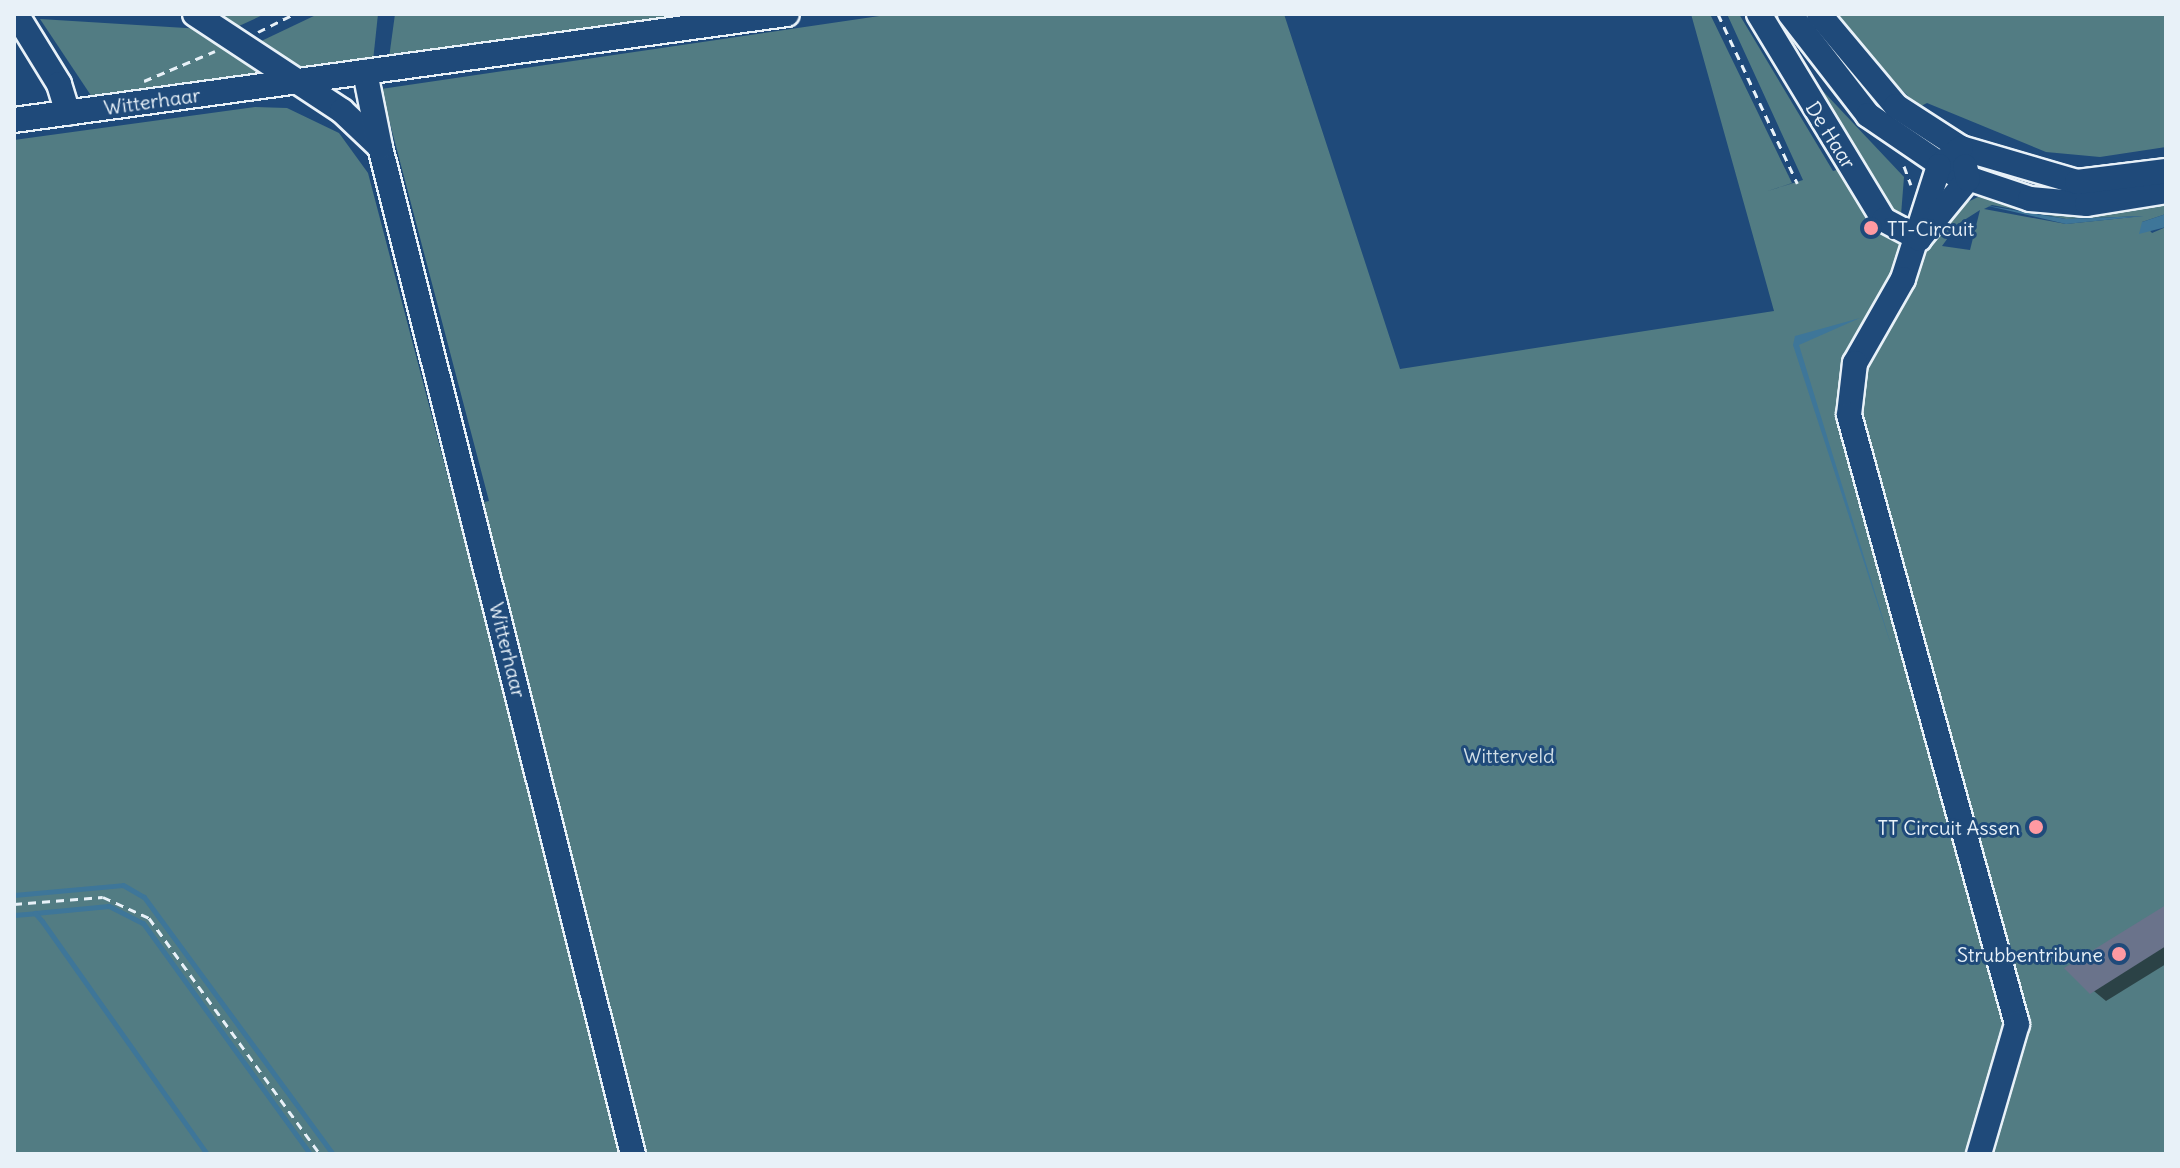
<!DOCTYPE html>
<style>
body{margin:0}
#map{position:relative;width:2180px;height:1168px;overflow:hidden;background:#1f4a7a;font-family:Delius,sans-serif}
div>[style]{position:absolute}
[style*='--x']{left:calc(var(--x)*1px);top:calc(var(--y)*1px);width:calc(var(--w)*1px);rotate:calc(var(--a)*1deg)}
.green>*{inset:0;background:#527c83}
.water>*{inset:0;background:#3e7699}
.shadow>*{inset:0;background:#0007}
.stream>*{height:5px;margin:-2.5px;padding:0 2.5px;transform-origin:2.5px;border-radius:2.5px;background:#3e7699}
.building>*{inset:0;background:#6a738b}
.path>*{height:3px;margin-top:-1.5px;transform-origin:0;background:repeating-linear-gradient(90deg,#e8f1f8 0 8px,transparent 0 14px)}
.roads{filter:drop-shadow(2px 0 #e8f1f8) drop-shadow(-2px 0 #e8f1f8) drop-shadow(0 2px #e8f1f8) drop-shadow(0 -2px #e8f1f8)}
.minor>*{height:24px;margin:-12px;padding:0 12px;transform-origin:12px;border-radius:12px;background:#1f4a7a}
.dots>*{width:22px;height:22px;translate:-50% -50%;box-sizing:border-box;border:4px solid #1f4a7a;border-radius:50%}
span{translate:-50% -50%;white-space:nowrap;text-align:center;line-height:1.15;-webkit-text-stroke:6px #1f4a7a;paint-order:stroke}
.street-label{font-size:20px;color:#e8f1f8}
.poi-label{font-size:20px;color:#e8f1f8}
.left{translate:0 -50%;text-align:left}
.right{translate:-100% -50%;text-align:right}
.park-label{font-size:20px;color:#d2dfe6}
.frame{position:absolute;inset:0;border:16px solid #e8f1f8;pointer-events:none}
</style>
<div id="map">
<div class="green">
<div style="clip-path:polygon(221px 14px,265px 14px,239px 26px)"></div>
<div style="clip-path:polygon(318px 14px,378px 14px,373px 61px,292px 70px,255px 44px)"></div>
<div style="clip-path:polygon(395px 14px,713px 14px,389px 58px)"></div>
<div style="clip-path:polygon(evenodd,893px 14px,1284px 14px,1400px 369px,1774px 311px,1691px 14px,1710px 14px,1792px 183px,1768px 191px,1803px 180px,1727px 14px,1739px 14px,1833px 171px,1844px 168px,1905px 242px,1931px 245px,1955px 208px,1978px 197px,2117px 210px,2166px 202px,2166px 214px,2142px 222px,2152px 233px,2166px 227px,2166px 1154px,14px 1154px,14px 140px,255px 107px,287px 108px,339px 133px,368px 173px,456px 508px,489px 501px,381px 89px,893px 14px,1992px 205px,2066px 219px,2143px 216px,2066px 224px,1984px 209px,1992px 205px,893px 14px,1980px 210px,1970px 250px,1942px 246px,1958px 224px,1980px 210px)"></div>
<div style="clip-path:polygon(1836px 14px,2166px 14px,2166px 147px,2100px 157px,2046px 152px,1927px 103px,1919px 107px,1861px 50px)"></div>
<div style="clip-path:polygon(40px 19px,202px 29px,273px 74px,92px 97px)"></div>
<div style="clip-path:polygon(1788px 54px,1904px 177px,1901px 215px,1887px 205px)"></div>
</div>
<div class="water">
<div style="clip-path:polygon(1984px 205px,2066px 219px,2144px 216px,2066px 224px)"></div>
<div style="clip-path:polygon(2166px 214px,2166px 227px,2139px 234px,2142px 222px)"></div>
<div style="clip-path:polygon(1860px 318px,1799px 345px,1892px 648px,1793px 345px,1795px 336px)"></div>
</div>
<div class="shadow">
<div style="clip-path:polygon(2166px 908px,2166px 964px,2106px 1001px,2067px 969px)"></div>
</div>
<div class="stream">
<div style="--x:14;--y:895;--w:109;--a:-5.2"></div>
<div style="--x:123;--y:885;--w:24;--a:30"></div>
<div style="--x:144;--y:897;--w:319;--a:53.7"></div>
<div style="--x:35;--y:913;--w:74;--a:-5.4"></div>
<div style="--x:109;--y:906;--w:38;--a:27"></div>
<div style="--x:143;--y:923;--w:285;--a:54.1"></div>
<div style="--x:14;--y:915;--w:21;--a:-5"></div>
<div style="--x:35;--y:913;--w:11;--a:49"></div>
<div style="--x:42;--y:921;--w:286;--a:54.7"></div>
</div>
<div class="building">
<div style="clip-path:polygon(2166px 905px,2166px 946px,2090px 994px,2064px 968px)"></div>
</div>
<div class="path">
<div style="--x:1718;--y:14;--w:187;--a:64.9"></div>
<div style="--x:258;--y:32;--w:40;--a:-26.6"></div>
<div style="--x:144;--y:81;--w:77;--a:-22.9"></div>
<div style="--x:1904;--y:166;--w:20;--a:70"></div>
<div style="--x:14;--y:904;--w:89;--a:-4.5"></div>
<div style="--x:103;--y:897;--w:51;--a:24.5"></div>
<div style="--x:149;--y:918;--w:291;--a:54.1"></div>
</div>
<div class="roads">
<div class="minor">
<div style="--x:16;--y:14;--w:82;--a:58.4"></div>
<div style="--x:59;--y:84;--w:30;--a:73"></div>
<div style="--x:195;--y:14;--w:176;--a:33.4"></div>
<div style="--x:342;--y:111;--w:52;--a:43.5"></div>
<div style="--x:380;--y:147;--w:1038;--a:75.9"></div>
<div style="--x:1759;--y:14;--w:241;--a:58.8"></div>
<div style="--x:1884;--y:220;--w:40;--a:28"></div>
<div style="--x:1790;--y:14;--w:128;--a:52.3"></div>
<div style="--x:1868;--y:115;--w:103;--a:34.3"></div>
<div style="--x:1953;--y:173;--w:81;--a:18.7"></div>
<div style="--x:2030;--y:199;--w:57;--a:5"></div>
<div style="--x:2087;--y:204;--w:80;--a:-9.3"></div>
<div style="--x:1819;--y:14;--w:120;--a:50.1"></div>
<div style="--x:1896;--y:106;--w:77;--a:32.9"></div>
<div style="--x:1961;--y:148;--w:121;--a:16.3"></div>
<div style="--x:2077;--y:182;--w:90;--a:-7"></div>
<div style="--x:365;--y:72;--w:76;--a:78.7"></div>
<div style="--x:14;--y:120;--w:780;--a:-7.81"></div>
<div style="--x:1961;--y:148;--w:28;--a:141"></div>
<div style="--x:1939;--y:166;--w:119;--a:107.7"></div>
<div style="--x:1903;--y:279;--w:97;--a:119.7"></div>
<div style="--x:1855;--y:363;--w:52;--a:96.6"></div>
<div style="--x:1849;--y:415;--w:632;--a:74.58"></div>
<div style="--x:2017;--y:1024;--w:135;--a:106.3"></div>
<div style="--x:1919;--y:239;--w:77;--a:-50.8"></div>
<div style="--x:1968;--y:179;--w:13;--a:-103"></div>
</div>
</div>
<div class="dots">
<div style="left:1871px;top:228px;background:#ff9aa2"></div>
<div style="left:2036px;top:827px;background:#ff9aa2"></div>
<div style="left:2119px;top:954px;background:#ff9aa2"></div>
</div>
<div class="street-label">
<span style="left:152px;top:101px;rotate:-8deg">Witterhaar</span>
<span style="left:1831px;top:135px;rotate:58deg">De Haar</span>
<span style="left:508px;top:650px;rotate:76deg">Witterhaar</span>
</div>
<div class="poi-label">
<span class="left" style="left:1887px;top:228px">TT-Circuit</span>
<span class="right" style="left:2020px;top:827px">TT Circuit Assen</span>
<span class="right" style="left:2103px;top:954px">Strubbentribune</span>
</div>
<div class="park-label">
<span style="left:1509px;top:755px">Witterveld</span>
</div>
<div class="frame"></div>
</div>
